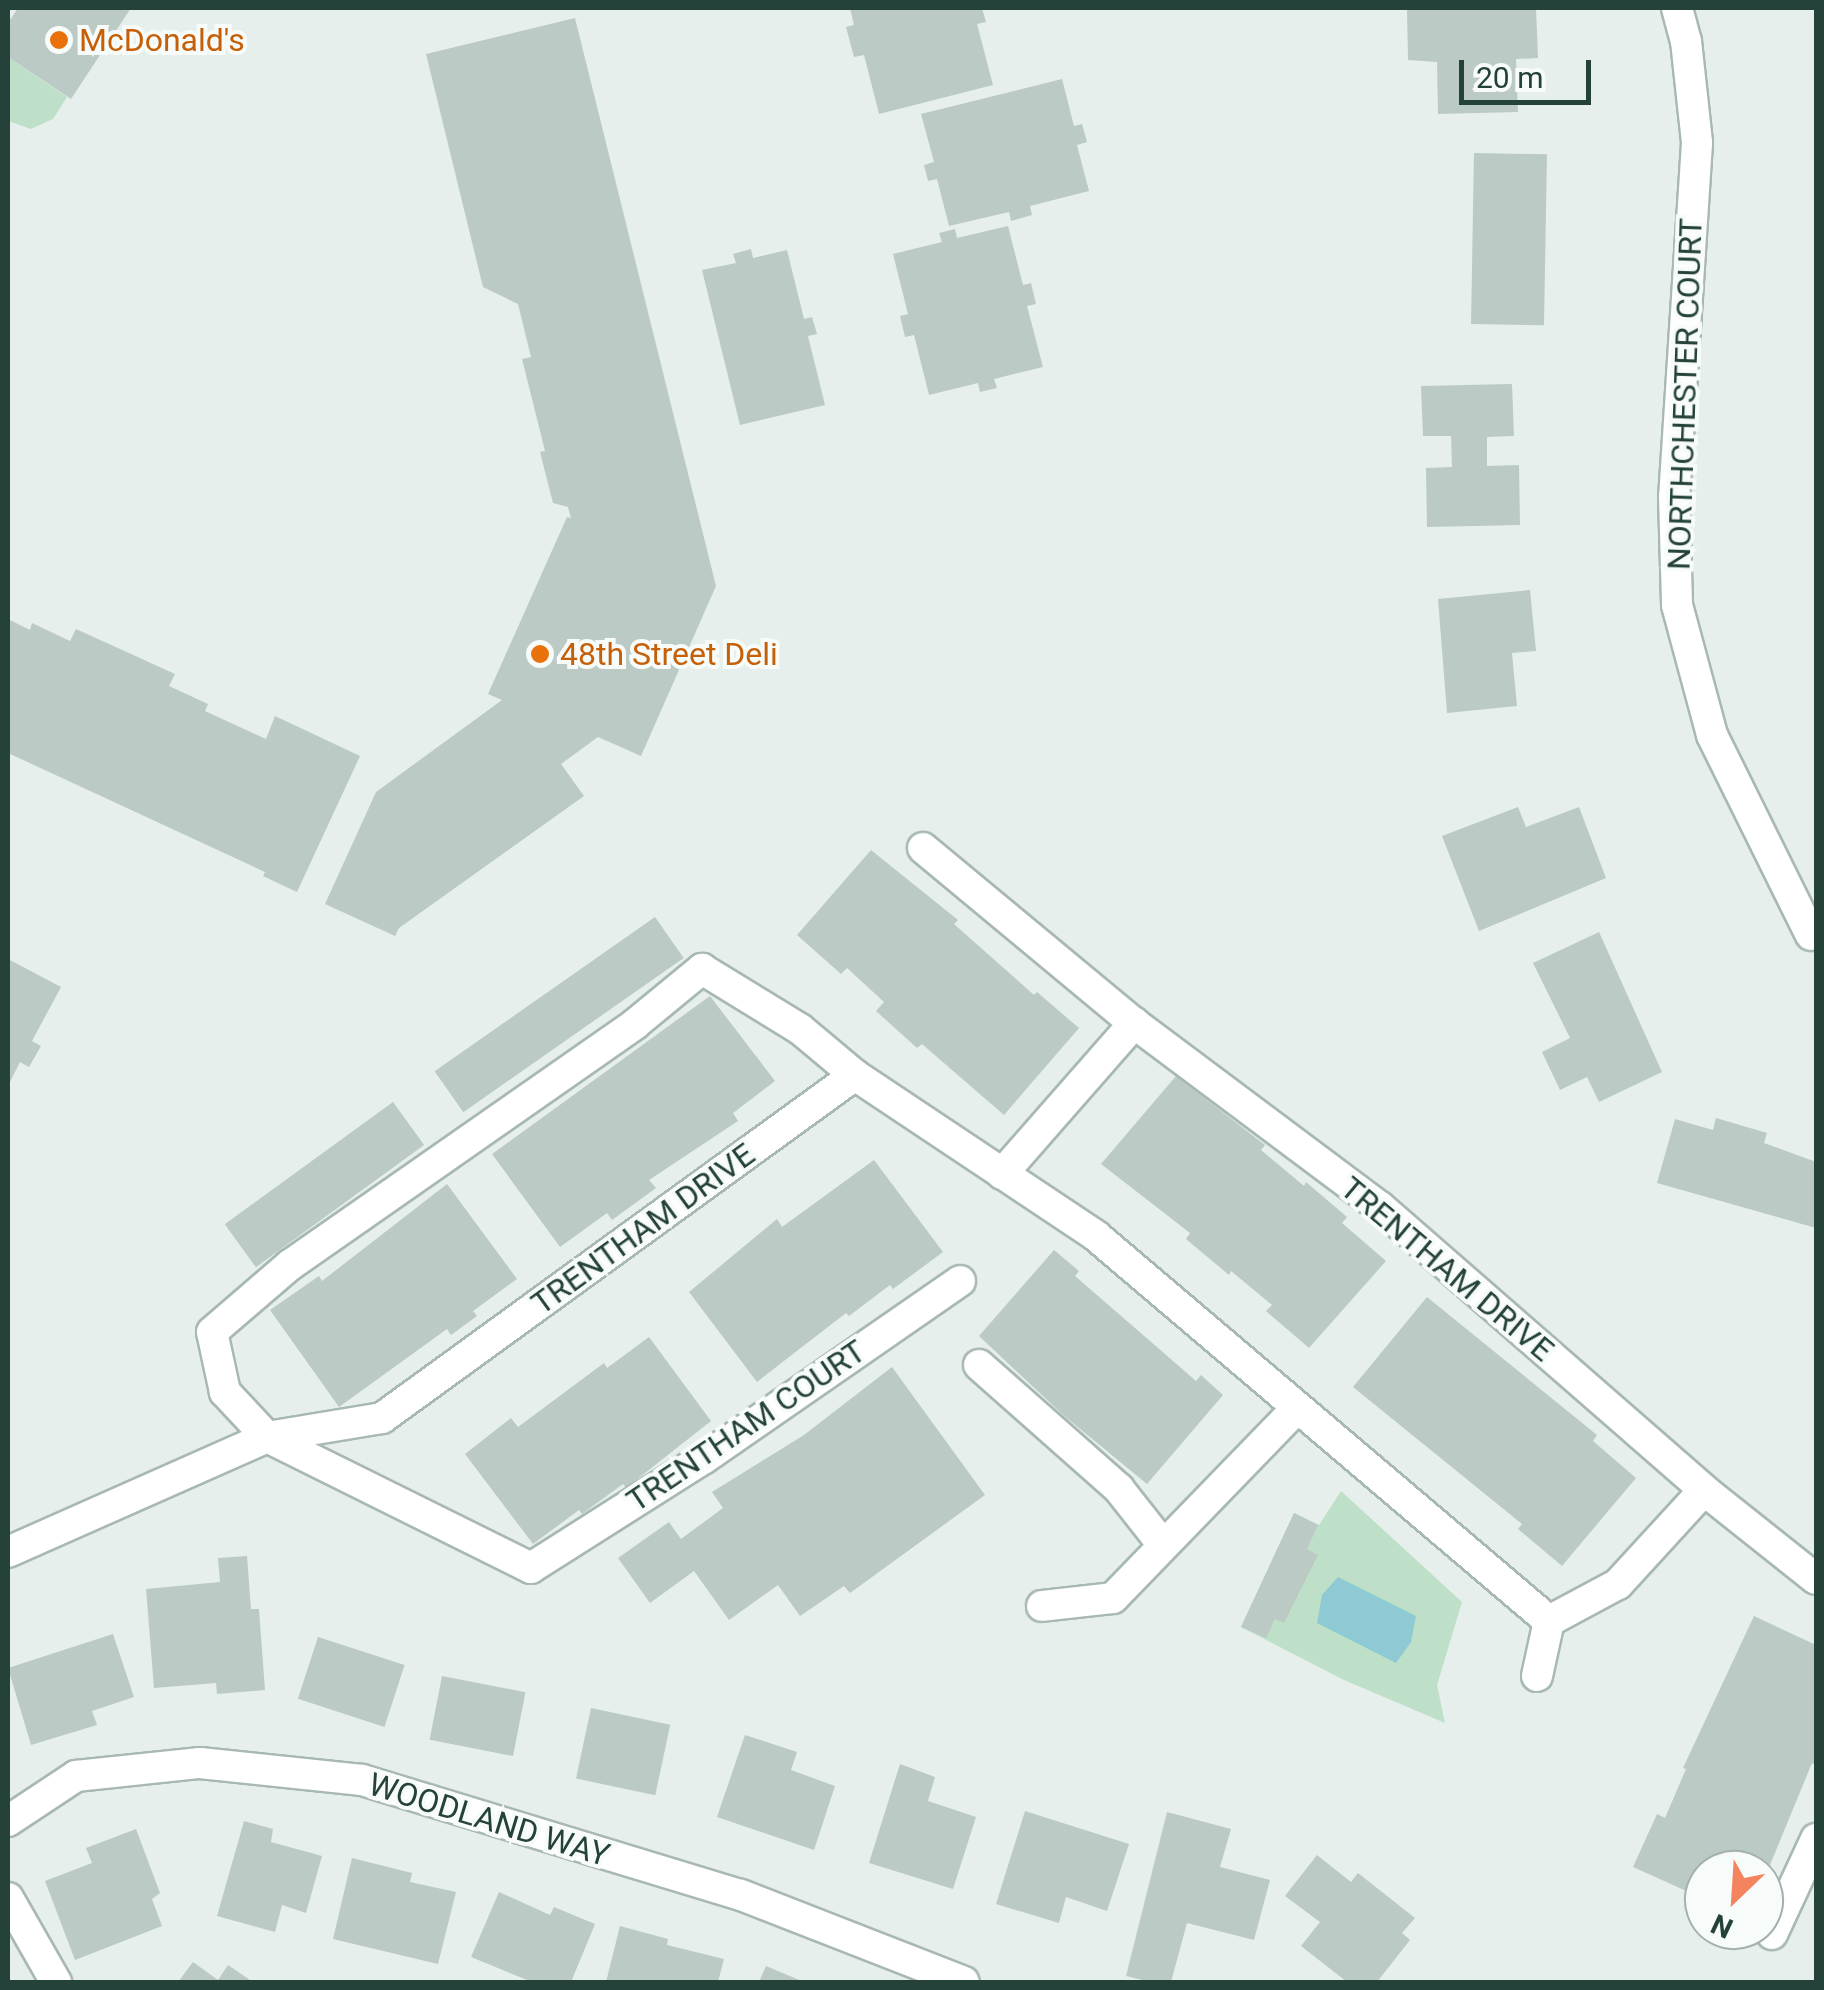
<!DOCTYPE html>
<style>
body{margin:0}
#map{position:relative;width:1824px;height:1990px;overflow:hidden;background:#e6efeb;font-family:Roboto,sans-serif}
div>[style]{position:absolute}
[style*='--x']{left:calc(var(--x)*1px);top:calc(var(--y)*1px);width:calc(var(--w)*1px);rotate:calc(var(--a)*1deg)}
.green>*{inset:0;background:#bfe0c8}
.water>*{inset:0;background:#8ec9d4}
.building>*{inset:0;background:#bbcac4;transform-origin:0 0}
.roads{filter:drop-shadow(2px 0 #a8b8b2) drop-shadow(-2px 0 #a8b8b2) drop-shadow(0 2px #a8b8b2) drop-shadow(0 -2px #a8b8b2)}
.street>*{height:30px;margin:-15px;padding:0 15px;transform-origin:15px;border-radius:15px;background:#fff}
.dots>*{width:28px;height:28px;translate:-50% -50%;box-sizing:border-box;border:5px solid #f7fbf9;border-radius:50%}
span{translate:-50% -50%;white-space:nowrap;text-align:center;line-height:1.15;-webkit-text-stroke:8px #f7fbf9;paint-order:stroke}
.food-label{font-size:32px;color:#c56008}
.left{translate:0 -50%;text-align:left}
.street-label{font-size:32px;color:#24423a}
.frame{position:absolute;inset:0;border:10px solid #24423a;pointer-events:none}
.north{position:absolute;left:1684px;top:1850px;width:100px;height:100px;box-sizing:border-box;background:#f7fbf9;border:2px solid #a3b1ad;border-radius:50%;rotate:205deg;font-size:28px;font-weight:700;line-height:40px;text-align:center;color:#24423a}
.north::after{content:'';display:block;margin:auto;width:35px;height:45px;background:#f4845f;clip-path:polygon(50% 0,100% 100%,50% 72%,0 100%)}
.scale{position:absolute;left:1459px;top:60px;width:132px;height:45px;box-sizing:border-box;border:5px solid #24423a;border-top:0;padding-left:12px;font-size:30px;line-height:35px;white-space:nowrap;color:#24423a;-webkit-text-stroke:8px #f7fbf9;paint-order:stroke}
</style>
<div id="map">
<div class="green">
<div style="clip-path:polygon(8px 57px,67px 97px,53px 119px,31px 129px,8px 121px)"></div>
<div style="clip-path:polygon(1341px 1491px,1462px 1602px,1437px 1685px,1445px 1723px,1344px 1680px,1241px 1627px,1294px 1513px,1319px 1525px)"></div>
</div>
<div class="water">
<div style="clip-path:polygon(1338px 1577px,1416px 1616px,1411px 1642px,1396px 1663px,1317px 1623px,1322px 1595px)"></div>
</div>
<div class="building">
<div style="clip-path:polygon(18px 8px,131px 8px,71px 99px,8px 57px,8px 23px)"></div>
<div style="clip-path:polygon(850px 8px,982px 8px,986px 22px,977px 24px,993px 85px,879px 114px,864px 55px,854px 57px,846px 27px,854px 25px)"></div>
<div style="clip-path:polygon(1407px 8px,1536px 8px,1538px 58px,1516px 59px,1518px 112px,1438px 114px,1437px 62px,1408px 60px)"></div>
<div style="clip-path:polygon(575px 18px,716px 586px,641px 756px,598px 737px,561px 764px,584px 796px,399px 928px,395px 936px,325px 904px,376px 792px,502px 700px,488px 694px,567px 517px,571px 518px,568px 507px,553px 503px,540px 452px,545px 451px,522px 359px,531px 357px,518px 304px,483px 287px,426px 54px)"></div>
<div style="clip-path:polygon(1062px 79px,1074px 126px,1082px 124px,1087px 142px,1077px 145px,1089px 191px,1030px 206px,1032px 215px,1011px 221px,1009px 212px,949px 226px,937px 179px,928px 181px,924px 165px,934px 162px,921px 114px)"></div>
<div style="left:1474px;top:153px;width:73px;height:171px;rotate:1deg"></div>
<div style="clip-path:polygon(1008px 226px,1023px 285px,1031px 283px,1036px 304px,1027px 306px,1043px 367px,994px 379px,997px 388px,980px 392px,978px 383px,929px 395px,914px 335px,905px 337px,900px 316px,908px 314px,893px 254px,942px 242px,939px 233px,955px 229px,957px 238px)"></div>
<div style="clip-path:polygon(751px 249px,753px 258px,787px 250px,804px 319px,812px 317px,817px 334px,808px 336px,825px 405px,740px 425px,702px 270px,736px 263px,733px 254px)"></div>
<div style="clip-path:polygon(1512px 384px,1514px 436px,1487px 437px,1487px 466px,1519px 465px,1520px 525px,1427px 527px,1426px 468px,1452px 467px,1451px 436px,1423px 436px,1421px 386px)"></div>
<div style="clip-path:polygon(1530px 590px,1536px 651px,1512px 653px,1517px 706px,1447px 713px,1438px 599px)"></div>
<div style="clip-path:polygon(8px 619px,30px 630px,32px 623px,70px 641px,76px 629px,175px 674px,169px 686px,208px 704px,205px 711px,266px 739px,275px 716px,360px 756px,297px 892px,263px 876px,265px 872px,8px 753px)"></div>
<div style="clip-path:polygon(1518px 807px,1526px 827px,1579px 807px,1606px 878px,1479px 931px,1442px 836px)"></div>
<div style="clip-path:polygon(871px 850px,958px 920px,954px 924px,1034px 995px,1037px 992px,1079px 1028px,1004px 1115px,922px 1044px,917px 1048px,876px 1011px,884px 1002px,847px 968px,841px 974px,797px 935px)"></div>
<div style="left:655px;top:917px;width:50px;height:269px;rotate:55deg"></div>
<div style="clip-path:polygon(1599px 932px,1662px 1072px,1599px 1102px,1587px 1077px,1560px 1090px,1542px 1052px,1570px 1038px,1533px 963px)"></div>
<div style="clip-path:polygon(8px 959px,61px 987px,32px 1041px,41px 1046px,29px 1067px,20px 1062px,8px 1086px)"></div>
<div style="clip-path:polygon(710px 996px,775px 1081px,733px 1113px,738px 1121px,649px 1180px,656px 1188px,612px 1220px,607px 1213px,560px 1247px,492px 1154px)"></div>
<div style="clip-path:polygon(1176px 1076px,1265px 1145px,1261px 1150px,1304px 1186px,1306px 1182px,1347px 1217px,1342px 1223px,1386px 1261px,1309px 1348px,1266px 1311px,1272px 1305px,1231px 1271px,1229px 1275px,1186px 1239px,1190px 1233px,1101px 1164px)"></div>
<div style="left:393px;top:1102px;width:53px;height:208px;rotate:54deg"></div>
<div style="clip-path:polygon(1716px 1118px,1767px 1133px,1764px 1143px,1816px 1162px,1816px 1228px,1657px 1183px,1675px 1119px,1713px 1130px)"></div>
<div style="clip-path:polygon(874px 1160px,943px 1252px,893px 1289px,890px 1285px,849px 1316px,846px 1313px,757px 1382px,689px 1292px,777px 1219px,782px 1227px)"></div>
<div style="clip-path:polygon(447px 1184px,517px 1279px,473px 1311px,477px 1316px,451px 1335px,447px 1329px,339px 1407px,270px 1310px,319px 1276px,322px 1281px)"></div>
<div style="clip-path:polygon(1054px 1250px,1079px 1271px,1075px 1276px,1180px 1367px,1196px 1381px,1201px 1375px,1223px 1395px,1147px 1484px,1063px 1415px,979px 1336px)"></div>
<div style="clip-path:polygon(1427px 1297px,1597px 1435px,1593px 1441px,1636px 1478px,1562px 1566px,1518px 1529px,1522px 1524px,1353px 1387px)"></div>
<div style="clip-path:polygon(649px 1337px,711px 1421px,626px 1488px,623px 1484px,582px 1514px,579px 1510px,533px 1544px,465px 1454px,511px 1418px,518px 1427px,604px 1363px,607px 1368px)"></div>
<div style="clip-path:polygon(892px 1367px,985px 1495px,850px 1593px,844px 1586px,800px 1616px,778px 1585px,729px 1620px,694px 1571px,650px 1603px,618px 1558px,669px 1522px,681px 1539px,723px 1508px,712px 1492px,804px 1435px)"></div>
<div style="clip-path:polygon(1294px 1513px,1318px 1525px,1307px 1549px,1318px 1555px,1284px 1623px,1275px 1619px,1266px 1638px,1241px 1627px)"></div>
<div style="clip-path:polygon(247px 1556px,251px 1609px,259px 1609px,265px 1690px,217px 1694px,216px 1683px,154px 1688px,146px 1589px,220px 1582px,218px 1558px)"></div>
<div style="clip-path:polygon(1754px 1616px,1816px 1645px,1816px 1766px,1812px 1763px,1770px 1865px,1763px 1862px,1760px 1870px,1704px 1870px,1704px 1899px,1633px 1867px,1657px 1814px,1665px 1818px,1686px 1769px,1683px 1768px)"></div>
<div style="clip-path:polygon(113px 1634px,134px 1697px,92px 1711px,97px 1725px,31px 1745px,8px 1668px)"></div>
<div style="left:318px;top:1637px;width:91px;height:65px;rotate:18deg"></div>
<div style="left:442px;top:1676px;width:85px;height:65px;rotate:11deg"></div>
<div style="left:591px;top:1708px;width:81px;height:72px;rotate:12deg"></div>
<div style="clip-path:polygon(745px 1735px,797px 1752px,791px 1770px,835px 1786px,814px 1850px,717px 1817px)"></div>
<div style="clip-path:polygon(900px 1764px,935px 1777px,928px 1801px,976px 1817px,953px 1889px,869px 1863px)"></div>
<div style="clip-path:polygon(1025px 1811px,1129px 1844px,1107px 1911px,1066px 1897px,1059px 1923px,996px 1904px)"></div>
<div style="clip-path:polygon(1167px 1812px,1231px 1829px,1220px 1867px,1270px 1880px,1254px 1940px,1187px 1923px,1171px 1982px,1150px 1982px,1126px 1976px)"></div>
<div style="clip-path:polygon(244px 1821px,273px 1829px,271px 1842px,322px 1856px,306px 1913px,282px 1905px,275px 1932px,217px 1916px)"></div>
<div style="clip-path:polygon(136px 1829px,160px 1893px,152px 1899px,162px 1926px,75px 1960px,45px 1881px,92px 1863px,86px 1848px)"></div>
<div style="clip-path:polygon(1317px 1855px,1351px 1882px,1358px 1873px,1415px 1918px,1402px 1933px,1410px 1940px,1377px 1982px,1347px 1982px,1301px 1946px,1320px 1922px,1285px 1896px)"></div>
<div style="clip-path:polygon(352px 1858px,412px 1873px,410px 1882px,456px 1892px,438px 1964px,333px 1939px)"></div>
<div style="clip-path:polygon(499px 1892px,550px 1915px,554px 1907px,595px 1924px,571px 1982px,532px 1982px,471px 1957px)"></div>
<div style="clip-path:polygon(620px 1926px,668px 1939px,667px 1945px,724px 1959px,718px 1982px,606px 1982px)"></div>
<div style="clip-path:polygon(193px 1962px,218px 1980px,228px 1965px,253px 1982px,178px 1982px)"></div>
<div style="clip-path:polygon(766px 1966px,804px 1982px,759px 1982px)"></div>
</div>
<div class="roads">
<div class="street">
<div style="--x:1677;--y:8;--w:34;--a:75"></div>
<div style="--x:1686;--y:41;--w:103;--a:83.8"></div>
<div style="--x:1697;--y:143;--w:354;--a:93.7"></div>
<div style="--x:1674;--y:496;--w:109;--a:88.4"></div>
<div style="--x:1677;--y:605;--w:135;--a:74.9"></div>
<div style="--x:1712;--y:735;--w:223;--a:63.7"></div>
<div style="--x:923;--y:848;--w:274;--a:39.7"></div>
<div style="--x:1134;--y:1023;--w:307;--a:36.8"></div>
<div style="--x:1380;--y:1207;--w:430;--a:41.1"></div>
<div style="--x:1002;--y:1174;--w:201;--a:-48.8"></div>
<div style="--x:960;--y:1281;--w:311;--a:145.3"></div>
<div style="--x:704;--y:1458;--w:205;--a:147.6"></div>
<div style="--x:531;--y:1568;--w:295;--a:-153.6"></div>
<div style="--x:267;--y:1437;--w:62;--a:-133"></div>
<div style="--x:225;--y:1392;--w:61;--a:-102.2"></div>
<div style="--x:212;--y:1332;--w:103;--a:-40.7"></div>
<div style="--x:290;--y:1265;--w:421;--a:-34.9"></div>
<div style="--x:635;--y:1024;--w:87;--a:-39.4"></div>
<div style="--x:702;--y:969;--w:115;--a:31.5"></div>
<div style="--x:800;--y:1029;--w:72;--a:39.9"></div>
<div style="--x:855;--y:1075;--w:290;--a:33.7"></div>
<div style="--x:1096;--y:1236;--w:595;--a:40.36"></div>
<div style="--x:979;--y:1365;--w:187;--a:41.5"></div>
<div style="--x:1119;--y:1489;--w:71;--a:51.8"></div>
<div style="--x:8;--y:1552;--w:283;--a:-23.9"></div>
<div style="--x:267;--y:1437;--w:117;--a:-9.4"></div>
<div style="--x:382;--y:1418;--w:584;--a:-35.95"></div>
<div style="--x:1042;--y:1606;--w:71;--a:-6.4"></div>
<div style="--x:1113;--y:1598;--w:264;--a:-45.9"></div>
<div style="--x:1537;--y:1676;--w:56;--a:-77.7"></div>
<div style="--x:1549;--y:1621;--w:78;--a:-28.2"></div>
<div style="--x:1618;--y:1584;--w:127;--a:-47.5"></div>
<div style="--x:1704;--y:1490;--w:143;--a:38.5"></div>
<div style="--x:8;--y:1821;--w:82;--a:-33.5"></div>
<div style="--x:76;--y:1776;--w:125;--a:-6"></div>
<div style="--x:200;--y:1763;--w:163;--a:6"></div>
<div style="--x:362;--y:1780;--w:396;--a:16.9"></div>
<div style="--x:741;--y:1895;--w:239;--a:21.3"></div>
<div style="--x:8;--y:1898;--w:97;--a:60.3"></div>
<div style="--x:1772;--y:1934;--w:105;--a:-65.1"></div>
</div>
</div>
<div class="dots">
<div style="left:59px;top:40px;background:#e8710a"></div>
<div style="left:540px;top:654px;background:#e8710a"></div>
</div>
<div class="food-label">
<span class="left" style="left:79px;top:40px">McDonald's</span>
<span class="left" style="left:560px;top:654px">48th Street Deli</span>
</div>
<div class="street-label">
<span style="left:1685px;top:394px;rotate:-88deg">NORTHCHESTER COURT</span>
<span style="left:643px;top:1229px;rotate:-36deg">TRENTHAM DRIVE</span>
<span style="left:1447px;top:1269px;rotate:40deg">TRENTHAM DRIVE</span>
<span style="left:746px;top:1426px;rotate:-34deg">TRENTHAM COURT</span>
<span style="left:489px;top:1820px;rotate:17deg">WOODLAND WAY</span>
</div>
<div class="frame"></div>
<div class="north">N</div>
<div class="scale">20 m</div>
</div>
